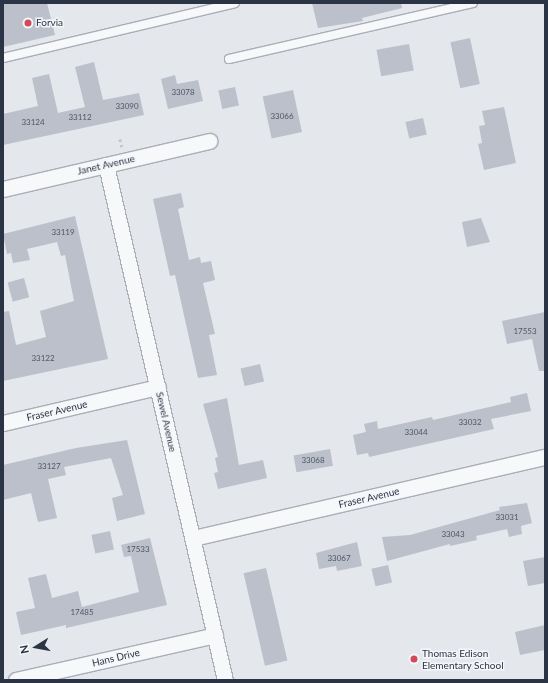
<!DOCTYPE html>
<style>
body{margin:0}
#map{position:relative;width:548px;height:683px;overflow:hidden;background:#e4e7ec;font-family:Lato,sans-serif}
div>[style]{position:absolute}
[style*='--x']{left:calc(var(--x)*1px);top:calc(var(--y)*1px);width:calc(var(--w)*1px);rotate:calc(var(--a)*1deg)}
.building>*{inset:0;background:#bbc0ca;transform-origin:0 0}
.path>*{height:2.5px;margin-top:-1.25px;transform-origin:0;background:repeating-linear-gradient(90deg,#c2c5cb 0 3px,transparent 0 6px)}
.roads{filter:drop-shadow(1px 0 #a9aeb7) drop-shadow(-1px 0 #a9aeb7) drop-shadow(0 1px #a9aeb7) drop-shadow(0 -1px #a9aeb7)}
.lane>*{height:8px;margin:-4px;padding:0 4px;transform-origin:4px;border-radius:4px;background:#f7f8fa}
.street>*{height:15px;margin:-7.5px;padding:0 7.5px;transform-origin:7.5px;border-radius:7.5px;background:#f7f8fa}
.dots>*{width:11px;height:11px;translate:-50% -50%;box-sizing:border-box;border:2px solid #f4f6f9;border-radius:50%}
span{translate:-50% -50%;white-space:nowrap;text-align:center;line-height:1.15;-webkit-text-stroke:3px #f4f6f9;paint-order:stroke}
.number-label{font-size:8px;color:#4f5766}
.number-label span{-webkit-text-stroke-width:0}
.poi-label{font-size:10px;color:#2b3445}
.left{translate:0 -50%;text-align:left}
.street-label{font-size:10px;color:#2b3445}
.frame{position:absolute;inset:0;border:4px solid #2b3445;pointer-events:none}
.north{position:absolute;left:16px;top:627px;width:40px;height:40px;-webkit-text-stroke:3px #f4f6f9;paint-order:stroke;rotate:259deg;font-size:11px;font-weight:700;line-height:16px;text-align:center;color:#2b3445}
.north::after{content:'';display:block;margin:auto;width:14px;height:18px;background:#2b3445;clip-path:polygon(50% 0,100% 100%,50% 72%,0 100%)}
</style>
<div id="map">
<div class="building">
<div style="clip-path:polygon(3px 3px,47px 3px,55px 35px,3px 47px)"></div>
<div style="clip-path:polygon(312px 3px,401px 3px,402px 8px,362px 18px,363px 21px,318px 28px)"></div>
<div style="left:470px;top:38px;width:47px;height:20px;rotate:78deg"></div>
<div style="left:409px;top:44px;width:27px;height:33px;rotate:80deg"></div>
<div style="clip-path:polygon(94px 62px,103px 100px,139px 93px,144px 115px,3px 145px,3px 114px,38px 106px,32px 78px,49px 74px,58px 113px,85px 107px,75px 67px)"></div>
<div style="clip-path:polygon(175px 75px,177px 84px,198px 80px,203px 101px,168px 109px,161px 79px)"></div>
<div style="left:235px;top:87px;width:19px;height:17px;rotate:78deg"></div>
<div style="left:293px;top:90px;width:43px;height:31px;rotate:78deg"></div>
<div style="clip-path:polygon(504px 107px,516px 163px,484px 170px,478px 144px,482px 143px,479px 126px,485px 125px,482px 111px)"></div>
<div style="left:423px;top:118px;width:17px;height:18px;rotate:77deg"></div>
<div style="clip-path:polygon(181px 193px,184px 207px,178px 209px,189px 260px,200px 257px,201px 263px,211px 261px,215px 280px,203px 283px,215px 334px,209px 335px,217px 375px,198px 378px,175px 275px,170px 276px,153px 199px)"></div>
<div style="clip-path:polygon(75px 216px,108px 359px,3px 381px,3px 312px,9px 311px,16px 345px,46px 337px,40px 311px,74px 301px,65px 255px,61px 256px,57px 242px,27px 249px,30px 260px,13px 263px,11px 253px,7px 254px,3px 234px)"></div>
<div style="clip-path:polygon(481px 218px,490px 242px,467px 247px,462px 222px)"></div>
<div style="left:24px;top:278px;width:20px;height:17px;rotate:75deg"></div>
<div style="clip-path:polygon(545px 312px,545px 371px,539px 371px,532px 339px,507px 344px,502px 321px)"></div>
<div style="left:260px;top:364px;width:18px;height:20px;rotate:77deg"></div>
<div style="clip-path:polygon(527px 393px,531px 411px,491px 419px,494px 429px,369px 457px,368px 453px,357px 455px,353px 435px,366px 432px,364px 424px,377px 421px,378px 429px,432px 417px,433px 420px,511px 402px,510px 397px)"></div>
<div style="clip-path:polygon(227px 398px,239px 465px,263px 460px,267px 478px,218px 489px,214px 473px,218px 472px,215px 458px,218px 457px,203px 404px)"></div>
<div style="clip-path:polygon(127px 440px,145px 514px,117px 521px,112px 498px,123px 495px,111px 458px,64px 467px,66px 475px,48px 479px,57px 518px,38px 522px,31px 493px,3px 500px,3px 465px,76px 448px)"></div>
<div style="left:330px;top:449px;width:17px;height:37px;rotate:80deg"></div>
<div style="clip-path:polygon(527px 503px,532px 523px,521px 526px,522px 534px,509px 537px,507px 529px,476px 536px,477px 540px,450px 546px,450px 544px,387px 561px,382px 537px,410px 535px,500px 510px,499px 507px)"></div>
<div style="left:110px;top:531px;width:19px;height:19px;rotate:78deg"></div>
<div style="clip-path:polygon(150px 538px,167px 605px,66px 628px,66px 625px,21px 635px,16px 612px,35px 608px,28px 578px,46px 574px,52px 598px,78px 591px,82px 607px,139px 592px,131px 556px,124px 557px,121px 545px)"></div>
<div style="clip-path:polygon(357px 542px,362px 566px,337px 571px,336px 566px,319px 569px,316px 553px)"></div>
<div style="clip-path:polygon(545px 557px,545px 583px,528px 586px,523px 561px)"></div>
<div style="left:388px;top:565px;width:18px;height:17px;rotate:77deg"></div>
<div style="left:266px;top:568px;width:95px;height:23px;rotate:77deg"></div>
<div style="clip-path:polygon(545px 625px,545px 650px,520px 655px,515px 632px)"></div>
</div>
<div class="path">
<div style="--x:120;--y:139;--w:8;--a:76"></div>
</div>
<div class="roads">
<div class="lane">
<div style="--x:3;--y:58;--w:238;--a:-13.3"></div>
<div style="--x:229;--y:59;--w:250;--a:-12.9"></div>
</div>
<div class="street">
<div style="--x:106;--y:165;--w:529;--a:76.99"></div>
<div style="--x:3;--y:189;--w:212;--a:-13.1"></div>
<div style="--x:3;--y:423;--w:159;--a:-13.1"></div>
<div style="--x:193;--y:538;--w:361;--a:-13"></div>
<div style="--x:16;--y:680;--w:204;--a:-12.7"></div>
</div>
</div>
<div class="dots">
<div style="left:28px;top:23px;background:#d1495b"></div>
<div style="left:414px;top:659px;background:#d1495b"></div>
</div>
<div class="number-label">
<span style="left:183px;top:93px">33078</span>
<span style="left:127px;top:107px">33090</span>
<span style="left:282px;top:117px">33066</span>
<span style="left:80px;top:118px">33112</span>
<span style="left:33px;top:123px">33124</span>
<span style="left:63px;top:233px">33119</span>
<span style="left:525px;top:332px">17553</span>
<span style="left:43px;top:359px">33122</span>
<span style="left:470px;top:423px">33032</span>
<span style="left:416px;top:433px">33044</span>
<span style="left:313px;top:461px">33068</span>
<span style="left:49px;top:467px">33127</span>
<span style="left:507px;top:518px">33031</span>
<span style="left:453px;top:535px">33043</span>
<span style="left:138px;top:550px">17533</span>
<span style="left:339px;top:559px">33067</span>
<span style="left:82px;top:613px">17485</span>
</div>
<div class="poi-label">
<span class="left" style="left:36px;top:23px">Forvia</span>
<span class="left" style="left:422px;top:659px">Thomas Edison<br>Elementary School</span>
</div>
<div class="street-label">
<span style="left:106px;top:165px;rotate:-13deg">Janet Avenue</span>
<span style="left:57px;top:411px;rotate:-13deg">Fraser Avenue</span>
<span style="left:166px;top:422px;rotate:77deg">Sewel Avenue</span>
<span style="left:369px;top:498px;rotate:-13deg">Fraser Avenue</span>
<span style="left:116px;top:658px;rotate:-13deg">Hans Drive</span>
</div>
<div class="frame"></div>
<div class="north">N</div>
</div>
